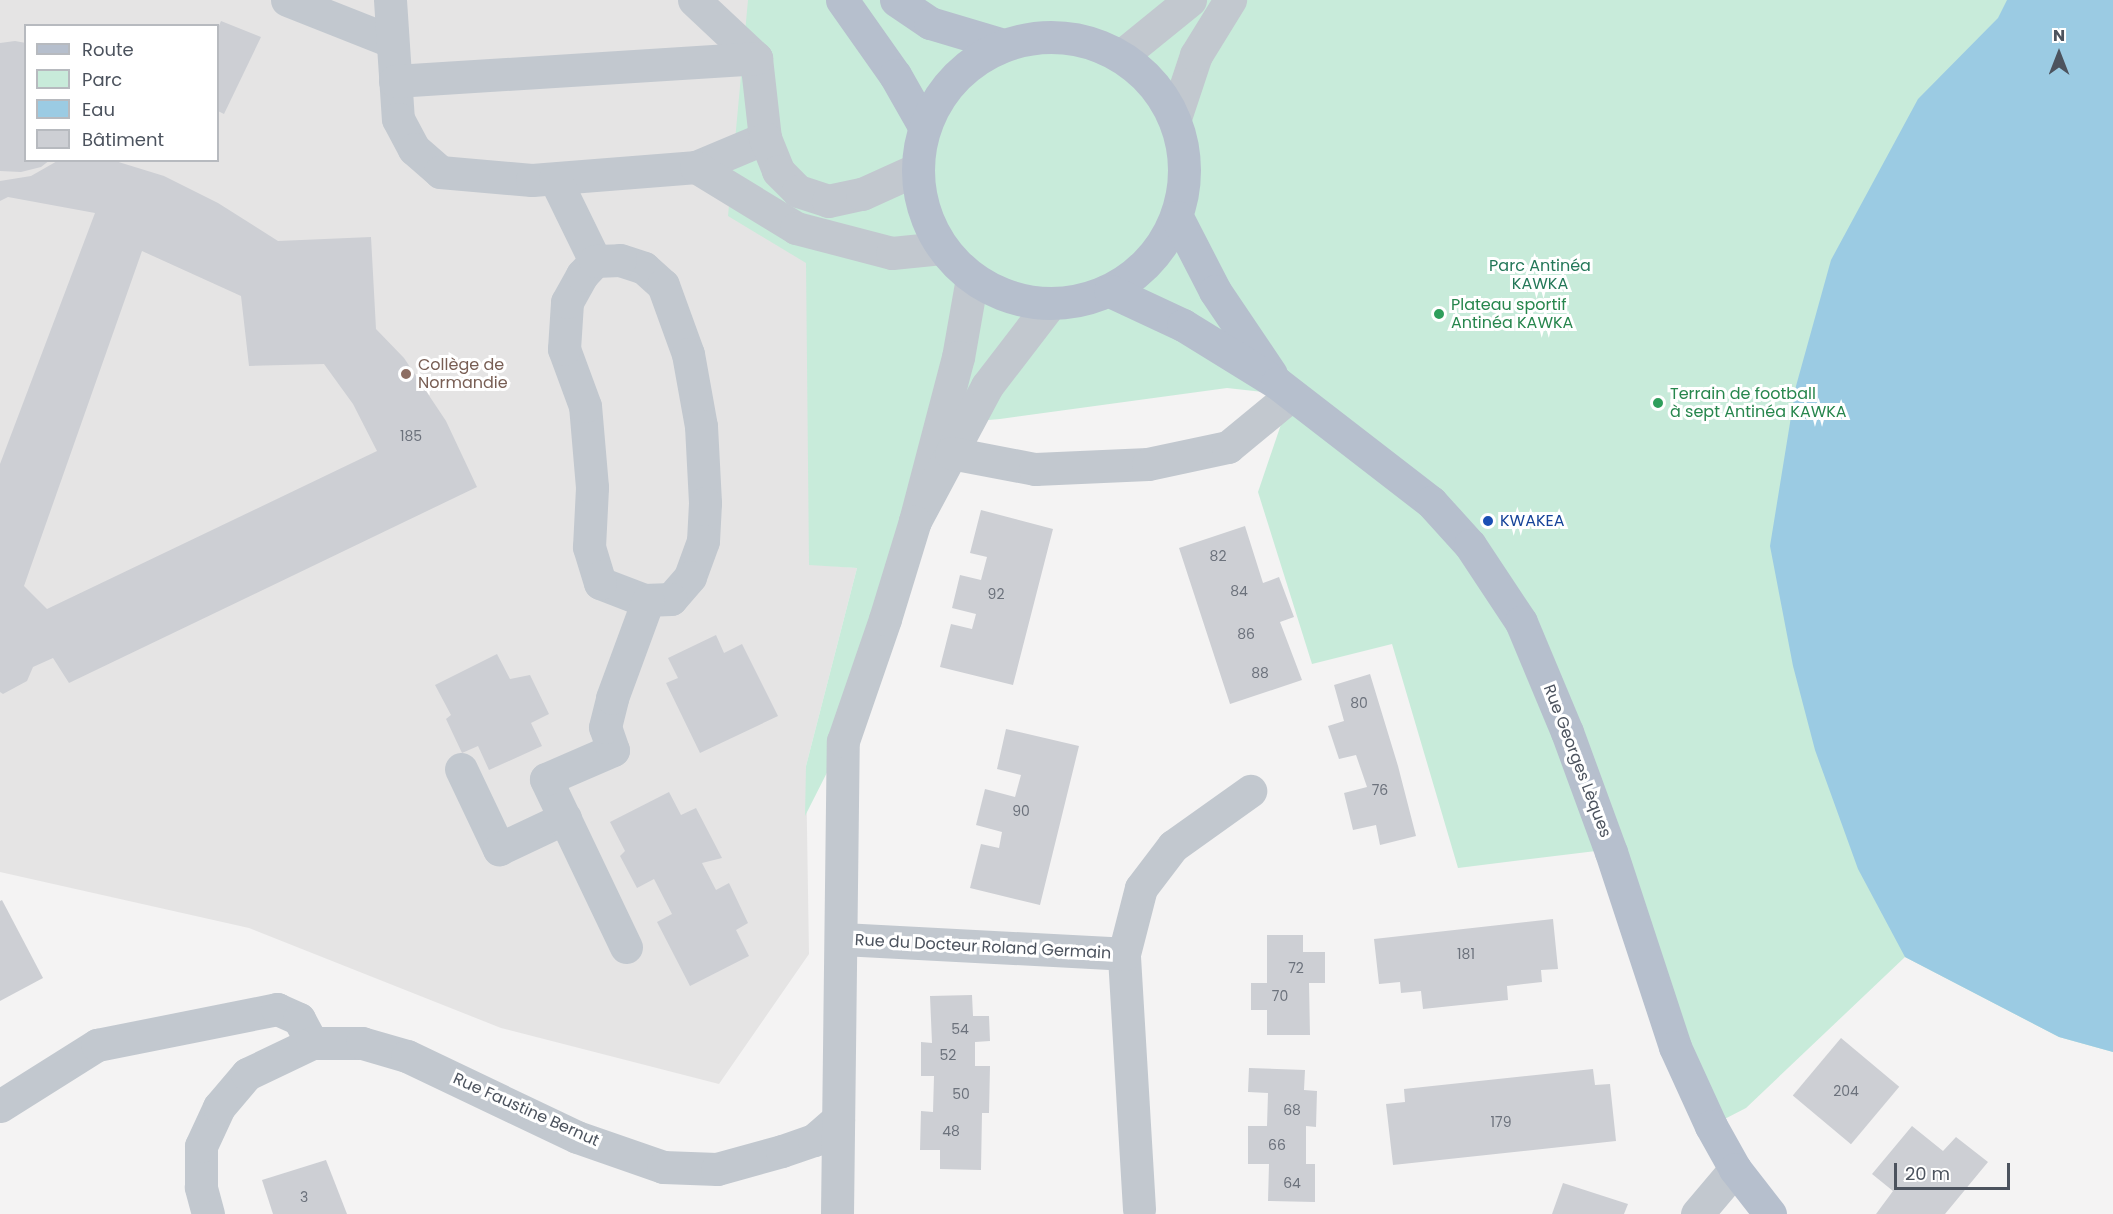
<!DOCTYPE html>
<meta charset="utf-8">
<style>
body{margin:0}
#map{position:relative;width:2113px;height:1214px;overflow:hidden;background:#f4f3f3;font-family:Poppins,sans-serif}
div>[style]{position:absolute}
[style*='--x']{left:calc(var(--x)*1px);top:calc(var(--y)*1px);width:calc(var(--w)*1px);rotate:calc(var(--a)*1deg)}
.education>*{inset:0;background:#e5e4e4}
.green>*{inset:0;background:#c8ebda}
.water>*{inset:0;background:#9bcbe3}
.building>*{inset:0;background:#cdcfd4;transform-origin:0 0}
.minor>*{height:33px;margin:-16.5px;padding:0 16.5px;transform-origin:16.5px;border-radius:16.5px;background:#c2c8cf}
.major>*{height:33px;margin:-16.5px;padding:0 16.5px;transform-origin:16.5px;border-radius:16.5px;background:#b6bfcd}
.major>.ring{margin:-16.5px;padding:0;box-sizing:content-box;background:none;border:33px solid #b6bfcd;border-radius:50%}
.dots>*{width:16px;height:16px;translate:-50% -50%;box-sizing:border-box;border:3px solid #fff;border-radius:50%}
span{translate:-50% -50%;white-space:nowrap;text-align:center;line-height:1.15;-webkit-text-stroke:6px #fff;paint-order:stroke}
.number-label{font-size:14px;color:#6c727c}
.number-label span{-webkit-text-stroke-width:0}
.park-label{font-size:16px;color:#247859}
.leisure-label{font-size:16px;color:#27864d}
.left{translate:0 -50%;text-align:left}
.education-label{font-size:16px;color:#785e54}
.transit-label{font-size:16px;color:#164399}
.street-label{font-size:16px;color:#4c535e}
.legend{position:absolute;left:24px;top:24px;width:195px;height:138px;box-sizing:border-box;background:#fff;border:2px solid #b7babf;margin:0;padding:8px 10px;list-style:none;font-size:18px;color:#4c535e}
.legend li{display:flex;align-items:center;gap:12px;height:30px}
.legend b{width:30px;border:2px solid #b7babf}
.north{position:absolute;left:2029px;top:24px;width:60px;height:60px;-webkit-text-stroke:4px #fff;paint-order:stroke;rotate:0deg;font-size:16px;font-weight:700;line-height:24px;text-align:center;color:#4c535e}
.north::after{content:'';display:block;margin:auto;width:21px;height:27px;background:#4c535e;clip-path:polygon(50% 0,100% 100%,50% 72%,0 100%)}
.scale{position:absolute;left:1894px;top:1163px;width:116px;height:27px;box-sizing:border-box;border:3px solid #4c535e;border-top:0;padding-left:8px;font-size:18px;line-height:21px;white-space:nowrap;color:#4c535e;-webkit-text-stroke:4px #fff;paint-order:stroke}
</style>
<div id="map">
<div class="education">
<div style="clip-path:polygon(evenodd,0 0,774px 0,811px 56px,809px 564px,857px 568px,806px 766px,809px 954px,719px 1084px,501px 1028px,249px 928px,0 872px,0 0,26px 26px,218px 26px,218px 160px,26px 160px,26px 26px)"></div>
</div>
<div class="green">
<div style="clip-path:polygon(748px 0,2113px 0,2113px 1052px,2059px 1037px,1905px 957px,1746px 1108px,1711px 1126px,1596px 851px,1458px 868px,1392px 644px,1312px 664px,1258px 492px,1291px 395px,1227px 388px,1000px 419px,941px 424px,843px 741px,805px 816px,806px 766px,857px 568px,809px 565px,806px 263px,728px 216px)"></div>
</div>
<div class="water">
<div style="clip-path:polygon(2007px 0,2113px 0,2113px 1052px,2059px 1037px,1905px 957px,1858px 869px,1815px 750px,1793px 666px,1770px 546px,1796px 386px,1831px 260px,1918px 99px,1998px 18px)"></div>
</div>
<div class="building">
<div style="clip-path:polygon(221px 21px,261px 37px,224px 114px,218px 111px,218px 28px)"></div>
<div style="clip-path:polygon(15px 41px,26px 43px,26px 160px,50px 160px,41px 167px,21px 172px,0 171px,0 43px)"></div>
<div style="clip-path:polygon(evenodd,59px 160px,112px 160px,164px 176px,218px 203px,278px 241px,371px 237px,376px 329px,404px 358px,446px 421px,477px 487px,69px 683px,53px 658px,33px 667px,27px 681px,3px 694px,0 692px,0 464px,95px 213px,8px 197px,0 201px,0 181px,31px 176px,59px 160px,142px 251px,241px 296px,249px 366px,324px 364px,353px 404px,377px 451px,47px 609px,24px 586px,142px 251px)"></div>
<div style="clip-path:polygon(981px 510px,1053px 529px,1013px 685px,940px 667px,951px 624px,972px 629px,976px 614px,952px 608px,960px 575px,981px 580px,987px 557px,970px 553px)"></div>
<div style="clip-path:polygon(1245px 526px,1263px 583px,1279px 577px,1294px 617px,1280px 622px,1302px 680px,1230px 704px,1179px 548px)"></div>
<div style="clip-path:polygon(716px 635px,724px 653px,742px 644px,778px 716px,700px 753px,666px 683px,678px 678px,668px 658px)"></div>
<div style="clip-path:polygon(497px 654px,510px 679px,530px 675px,549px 714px,531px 723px,542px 746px,489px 770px,478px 746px,462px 753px,446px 719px,451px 715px,435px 685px)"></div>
<div style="clip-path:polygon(1370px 674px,1398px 766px,1416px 836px,1380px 845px,1376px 825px,1353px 830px,1344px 793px,1367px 787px,1356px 755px,1339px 759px,1328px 726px,1344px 721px,1334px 685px)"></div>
<div style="clip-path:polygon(1006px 729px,1079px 746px,1040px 905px,970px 888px,981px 844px,999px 848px,1002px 832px,976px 825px,985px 789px,1015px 797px,1021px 775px,997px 769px)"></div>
<div style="clip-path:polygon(669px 792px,681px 815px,696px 808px,722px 858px,702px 863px,716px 890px,729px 883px,748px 923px,736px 930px,749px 956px,690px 986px,657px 922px,672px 914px,654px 879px,637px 888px,620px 856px,625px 851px,610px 822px)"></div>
<div style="clip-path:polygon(2px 900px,43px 978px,0 1001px,0 901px)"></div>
<div style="clip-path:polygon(1553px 919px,1558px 969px,1541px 970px,1542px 982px,1507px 986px,1508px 1000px,1423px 1009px,1421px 991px,1401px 993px,1400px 982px,1379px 984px,1374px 939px)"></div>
<div style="clip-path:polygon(1267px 935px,1303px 935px,1303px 952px,1325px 952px,1325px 983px,1309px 983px,1310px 1035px,1267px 1035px,1267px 1010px,1251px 1010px,1251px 983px,1267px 983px)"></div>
<div style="clip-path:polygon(972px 995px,973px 1016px,989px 1016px,990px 1041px,975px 1042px,975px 1066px,990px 1066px,989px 1113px,982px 1113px,981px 1170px,940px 1169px,940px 1150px,920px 1150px,921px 1111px,933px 1112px,934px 1076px,921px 1076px,921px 1042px,932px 1043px,930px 996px)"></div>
<div style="left:1841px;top:1038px;width:76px;height:75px;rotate:40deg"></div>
<div style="clip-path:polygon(1249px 1068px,1305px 1070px,1304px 1090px,1317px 1091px,1316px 1127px,1306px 1126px,1306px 1164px,1315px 1164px,1315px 1202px,1268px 1201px,1269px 1164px,1248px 1164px,1248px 1126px,1267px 1126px,1268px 1093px,1248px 1092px)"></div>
<div style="clip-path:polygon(1593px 1069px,1595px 1085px,1610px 1084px,1616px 1141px,1393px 1165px,1386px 1104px,1405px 1102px,1404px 1089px)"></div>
<div style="clip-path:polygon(1912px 1126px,1943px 1151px,1956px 1137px,1988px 1162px,1945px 1214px,1876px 1214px,1893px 1191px,1872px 1174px)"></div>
<div style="clip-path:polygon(326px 1160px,347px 1214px,273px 1214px,262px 1180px)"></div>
<div style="clip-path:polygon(1563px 1183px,1628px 1204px,1624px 1214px,1552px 1214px)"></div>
</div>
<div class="minor">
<div style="--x:287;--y:0;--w:112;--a:21.5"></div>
<div style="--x:390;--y:0;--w:119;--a:86.2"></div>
<div style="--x:398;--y:119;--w:34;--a:62"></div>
<div style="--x:414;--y:149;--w:35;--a:41"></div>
<div style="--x:440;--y:172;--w:92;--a:5"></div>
<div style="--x:532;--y:180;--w:165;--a:-4.5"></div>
<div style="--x:696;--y:167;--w:75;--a:-22.8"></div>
<div style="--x:694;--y:0;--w:85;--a:43.1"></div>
<div style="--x:756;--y:58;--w:81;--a:83.6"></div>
<div style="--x:765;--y:138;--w:35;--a:68"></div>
<div style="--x:778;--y:171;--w:28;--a:45"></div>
<div style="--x:798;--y:191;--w:32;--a:18"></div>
<div style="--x:828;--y:201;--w:35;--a:-12"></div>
<div style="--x:862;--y:194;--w:60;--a:-24.4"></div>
<div style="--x:1121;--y:56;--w:89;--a:-39.1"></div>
<div style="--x:395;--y:81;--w:362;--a:-3.6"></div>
<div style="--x:1175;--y:118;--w:66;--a:-71.6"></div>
<div style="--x:1196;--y:55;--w:65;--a:-58.3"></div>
<div style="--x:696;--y:167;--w:117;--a:31.4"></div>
<div style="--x:796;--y:228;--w:99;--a:14.6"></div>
<div style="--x:892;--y:253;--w:50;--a:-5.7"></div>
<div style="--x:555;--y:179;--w:91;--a:64"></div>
<div style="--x:620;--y:260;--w:25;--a:18"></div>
<div style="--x:644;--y:268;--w:25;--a:42"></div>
<div style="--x:663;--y:285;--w:73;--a:70.1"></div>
<div style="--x:688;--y:354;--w:73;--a:79.8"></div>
<div style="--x:701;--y:426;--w:77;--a:87"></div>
<div style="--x:705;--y:503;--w:38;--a:93"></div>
<div style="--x:703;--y:541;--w:38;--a:110"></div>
<div style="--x:690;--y:577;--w:29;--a:131"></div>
<div style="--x:671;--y:599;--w:27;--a:178"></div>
<div style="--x:644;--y:600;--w:47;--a:-158.9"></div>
<div style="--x:600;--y:583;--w:38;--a:-107"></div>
<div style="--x:589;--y:547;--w:60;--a:-87.1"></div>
<div style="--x:592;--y:487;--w:81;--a:-94.9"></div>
<div style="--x:585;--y:406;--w:61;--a:-110.2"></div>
<div style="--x:564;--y:349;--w:47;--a:-86.3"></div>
<div style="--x:567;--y:302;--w:31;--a:-61"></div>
<div style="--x:582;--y:275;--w:19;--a:-47"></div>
<div style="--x:595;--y:261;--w:25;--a:-2"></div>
<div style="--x:972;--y:278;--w:80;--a:100"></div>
<div style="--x:958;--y:357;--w:170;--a:104.7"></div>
<div style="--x:915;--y:521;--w:153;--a:-61.9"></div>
<div style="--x:987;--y:386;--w:103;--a:-52.5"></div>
<div style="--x:951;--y:453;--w:86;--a:10.8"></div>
<div style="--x:1035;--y:469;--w:113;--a:-2.5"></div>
<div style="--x:1148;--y:464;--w:82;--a:-12"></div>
<div style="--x:1228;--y:447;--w:82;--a:-39.5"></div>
<div style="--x:461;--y:769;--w:89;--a:64.6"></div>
<div style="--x:499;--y:849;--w:73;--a:-25.2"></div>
<div style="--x:842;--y:939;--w:282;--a:3"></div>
<div style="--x:626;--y:947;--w:186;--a:-115.5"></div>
<div style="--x:546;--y:779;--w:73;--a:-23.4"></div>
<div style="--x:613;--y:750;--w:24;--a:-109"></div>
<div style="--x:605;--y:727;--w:30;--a:-76"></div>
<div style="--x:612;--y:698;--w:104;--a:-69.8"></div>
<div style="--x:0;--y:1106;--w:115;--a:-32.2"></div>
<div style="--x:97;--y:1045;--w:184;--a:-11.3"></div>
<div style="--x:277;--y:1009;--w:24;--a:24"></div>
<div style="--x:299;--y:1019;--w:27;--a:62"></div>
<div style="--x:1139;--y:1209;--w:255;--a:-93.4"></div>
<div style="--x:1124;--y:954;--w:68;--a:-75.6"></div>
<div style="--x:1141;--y:888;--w:53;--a:-52.7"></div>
<div style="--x:1173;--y:846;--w:95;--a:-35.5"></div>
<div style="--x:208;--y:1214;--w:28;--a:-105"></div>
<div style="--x:201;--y:1187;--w:41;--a:-90"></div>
<div style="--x:201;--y:1146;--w:43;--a:-65.2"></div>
<div style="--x:219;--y:1107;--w:43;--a:-49.7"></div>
<div style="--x:247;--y:1074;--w:72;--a:-25.5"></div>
<div style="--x:312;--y:1043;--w:50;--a:0"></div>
<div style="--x:362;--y:1043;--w:47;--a:16.1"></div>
<div style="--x:407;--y:1056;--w:188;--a:25.5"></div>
<div style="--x:577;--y:1137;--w:91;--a:19.2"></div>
<div style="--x:663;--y:1167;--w:54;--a:2.1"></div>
<div style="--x:717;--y:1169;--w:67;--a:-15.5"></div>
<div style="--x:782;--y:1151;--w:34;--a:-19"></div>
<div style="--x:814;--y:1140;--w:32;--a:-41"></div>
<div style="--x:837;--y:1214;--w:473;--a:-89.3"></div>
<div style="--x:843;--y:741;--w:129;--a:-71"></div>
<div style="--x:885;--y:619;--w:102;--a:-73"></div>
<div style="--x:1697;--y:1214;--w:59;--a:-49.8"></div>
</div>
<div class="major">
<div style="--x:842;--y:0;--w:92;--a:54.8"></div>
<div style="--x:895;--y:75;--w:59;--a:60.4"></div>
<div style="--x:896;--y:0;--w:41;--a:34.1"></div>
<div style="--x:930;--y:23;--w:77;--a:16.6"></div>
<div class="ring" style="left:918px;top:37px;width:233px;height:233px"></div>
<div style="--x:1177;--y:217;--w:83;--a:62.8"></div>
<div style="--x:1215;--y:291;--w:100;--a:56"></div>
<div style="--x:1110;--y:291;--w:81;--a:25"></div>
<div style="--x:1183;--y:325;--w:110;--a:31.7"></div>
<div style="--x:1277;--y:383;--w:195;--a:37.7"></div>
<div style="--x:1431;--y:502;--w:58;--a:47.8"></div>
<div style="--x:1470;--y:545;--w:92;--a:56.5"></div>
<div style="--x:1521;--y:622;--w:119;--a:67.3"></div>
<div style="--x:1567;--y:732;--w:128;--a:69.9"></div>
<div style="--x:1611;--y:852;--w:205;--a:71.8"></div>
<div style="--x:1675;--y:1047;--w:87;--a:65.5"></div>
<div style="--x:1711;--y:1126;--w:49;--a:60.8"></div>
<div style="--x:1735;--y:1169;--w:57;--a:52.1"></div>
</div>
<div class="dots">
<div style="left:1439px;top:314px;background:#2e9e5b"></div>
<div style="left:406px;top:374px;background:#8d6e63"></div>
<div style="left:1658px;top:403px;background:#2e9e5b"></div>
<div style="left:1488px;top:521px;background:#1a4fb4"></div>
</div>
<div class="number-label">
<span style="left:411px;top:436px">185</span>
<span style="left:1218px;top:556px">82</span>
<span style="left:1239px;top:591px">84</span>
<span style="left:996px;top:594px">92</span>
<span style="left:1246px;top:634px">86</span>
<span style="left:1260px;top:673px">88</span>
<span style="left:1359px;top:703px">80</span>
<span style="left:1380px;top:790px">76</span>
<span style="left:1021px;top:811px">90</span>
<span style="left:1466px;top:954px">181</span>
<span style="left:1296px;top:968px">72</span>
<span style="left:1280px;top:996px">70</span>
<span style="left:960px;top:1029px">54</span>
<span style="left:948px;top:1055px">52</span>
<span style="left:1846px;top:1091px">204</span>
<span style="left:961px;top:1094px">50</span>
<span style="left:1292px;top:1110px">68</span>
<span style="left:1501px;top:1122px">179</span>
<span style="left:951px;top:1131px">48</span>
<span style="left:1277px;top:1145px">66</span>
<span style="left:1292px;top:1183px">64</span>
<span style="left:304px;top:1197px">3</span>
</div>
<div class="park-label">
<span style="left:1540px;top:275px">Parc Antinéa<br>KAWKA</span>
</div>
<div class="leisure-label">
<span class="left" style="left:1451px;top:314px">Plateau sportif<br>Antinéa KAWKA</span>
<span class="left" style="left:1670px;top:403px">Terrain de football<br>à sept Antinéa KAWKA</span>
</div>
<div class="education-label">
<span class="left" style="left:418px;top:374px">Collège de<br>Normandie</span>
</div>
<div class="transit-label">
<span class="left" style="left:1500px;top:521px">KWAKEA</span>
</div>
<div class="street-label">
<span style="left:1577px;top:761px;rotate:69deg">Rue Georges Lèques</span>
<span style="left:983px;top:947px;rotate:3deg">Rue du Docteur Roland Germain</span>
<span style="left:526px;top:1110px;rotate:24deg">Rue Faustine Bernut</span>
</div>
<ul class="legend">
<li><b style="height:8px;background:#b6bfcd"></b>Route</li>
<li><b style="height:16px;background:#c8ebda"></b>Parc</li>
<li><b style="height:16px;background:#9bcbe3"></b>Eau</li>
<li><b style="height:16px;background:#cdcfd4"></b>Bâtiment</li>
</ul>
<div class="north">N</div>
<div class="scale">20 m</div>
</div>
